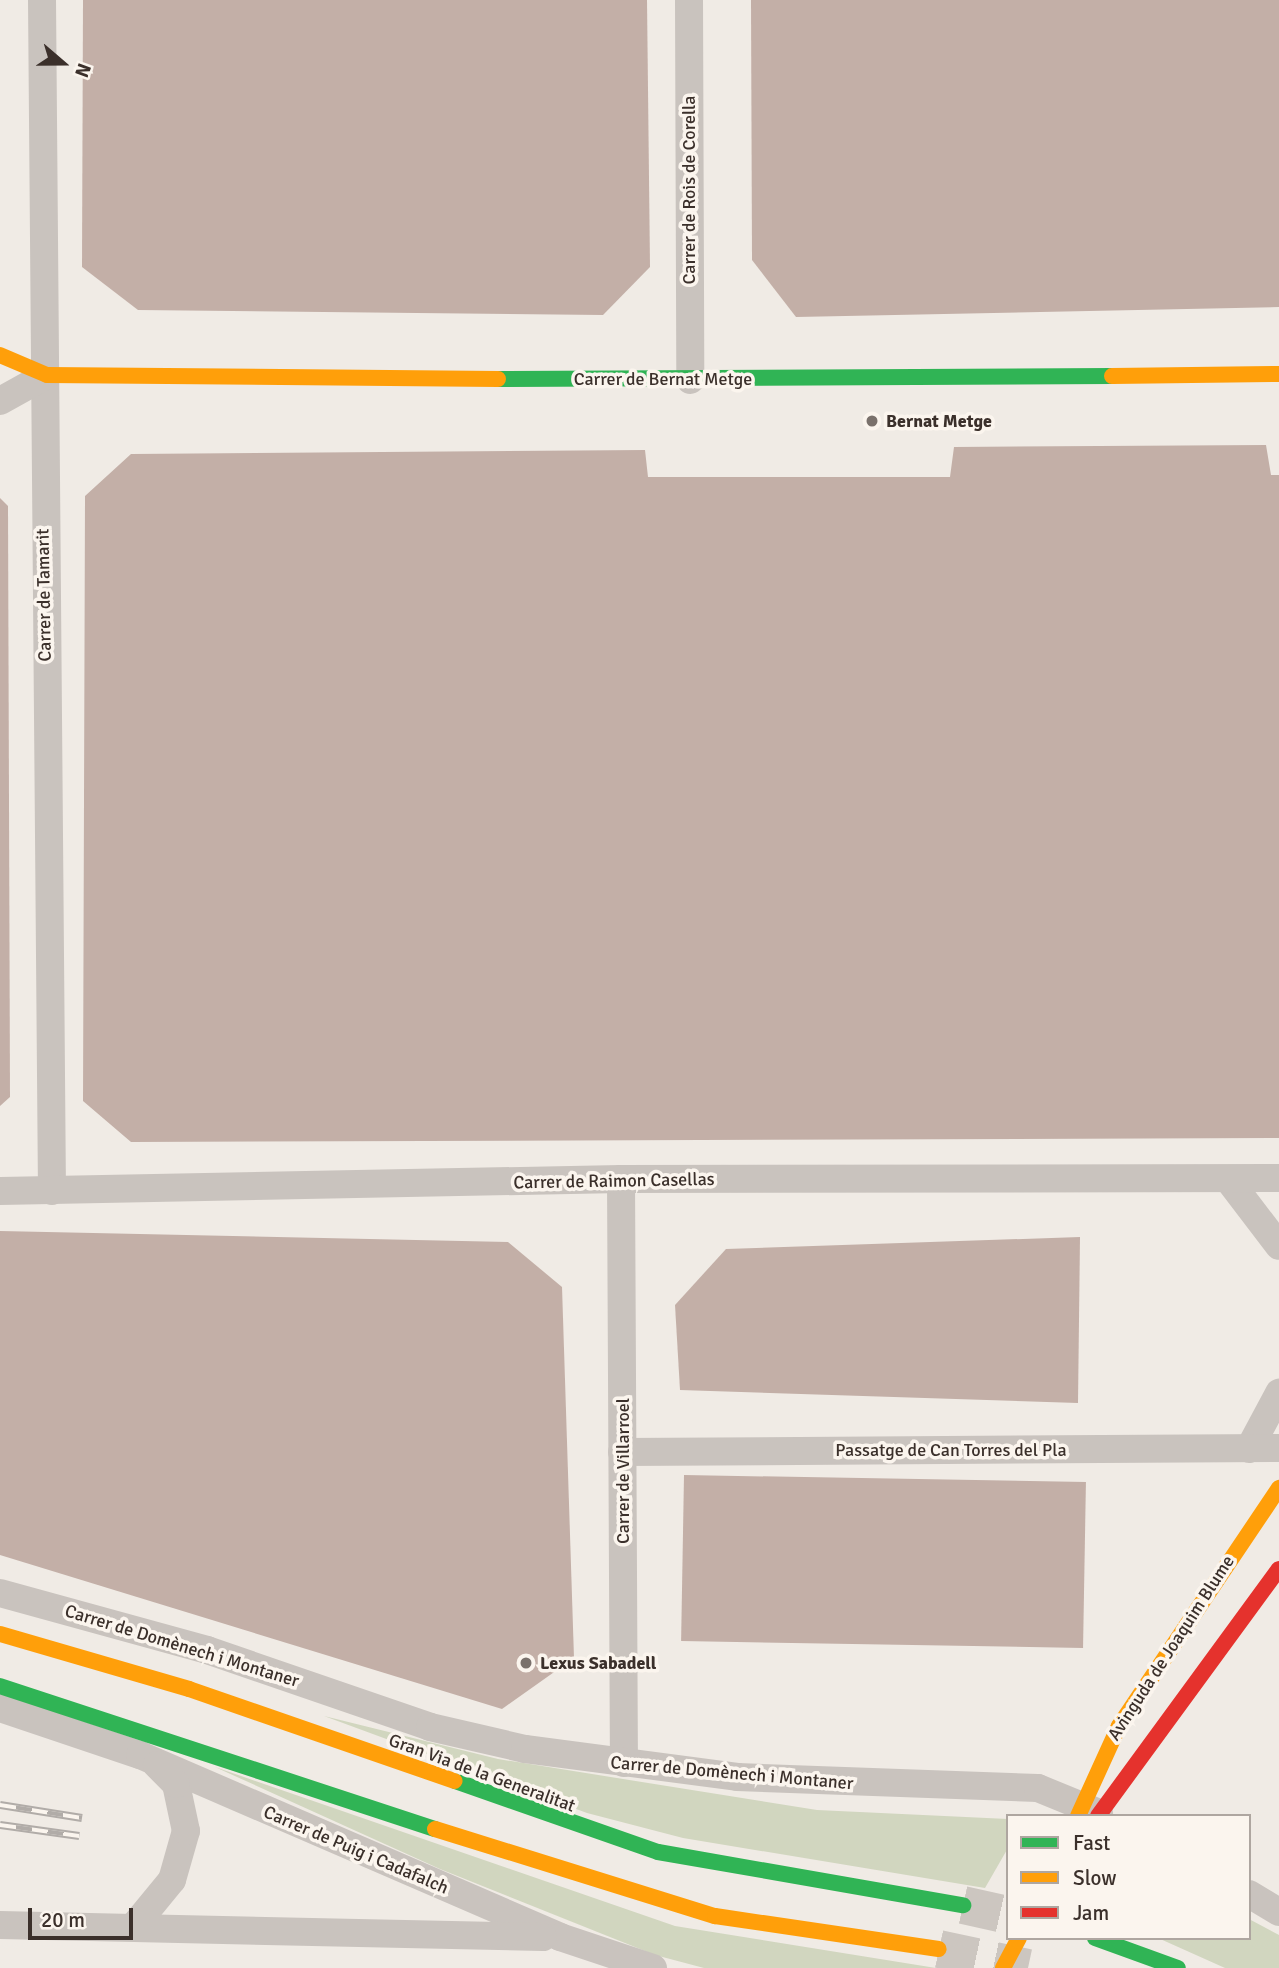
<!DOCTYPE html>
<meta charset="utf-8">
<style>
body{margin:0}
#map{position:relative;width:1279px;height:1968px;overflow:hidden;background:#f0ebe5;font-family:Signika,sans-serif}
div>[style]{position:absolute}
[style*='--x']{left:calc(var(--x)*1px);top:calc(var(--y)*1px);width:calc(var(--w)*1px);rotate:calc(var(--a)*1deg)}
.green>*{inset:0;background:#d1d6bf}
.building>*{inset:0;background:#c3afa7;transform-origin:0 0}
.secondary-tunnel>*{height:38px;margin-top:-19px;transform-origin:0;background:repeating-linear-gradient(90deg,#ccc6c0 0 38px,transparent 0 57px)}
.street>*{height:28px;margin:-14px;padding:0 14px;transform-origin:14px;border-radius:14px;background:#c9c3be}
.fast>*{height:16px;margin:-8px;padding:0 8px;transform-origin:8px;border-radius:8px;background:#30b455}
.slow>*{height:16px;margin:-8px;padding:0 8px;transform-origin:8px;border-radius:8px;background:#ff9f0a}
.jam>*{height:16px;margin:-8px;padding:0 8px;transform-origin:8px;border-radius:8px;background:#e5322d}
.rail>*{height:8px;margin-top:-4px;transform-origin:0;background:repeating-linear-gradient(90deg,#fbf5ee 0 16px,#b1aca8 0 32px);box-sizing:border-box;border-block:2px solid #b1aca8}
.dots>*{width:19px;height:19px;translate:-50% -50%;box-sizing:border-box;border:4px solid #fbf5ee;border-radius:50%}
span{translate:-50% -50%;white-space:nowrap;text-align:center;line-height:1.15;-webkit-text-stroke:7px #fbf5ee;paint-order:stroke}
.street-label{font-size:18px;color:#3b302b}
.poi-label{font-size:18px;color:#3b302b;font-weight:700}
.left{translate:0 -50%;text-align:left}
.legend{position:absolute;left:1006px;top:1814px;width:245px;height:126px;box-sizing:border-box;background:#fbf5ee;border:2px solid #aea6a0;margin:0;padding:9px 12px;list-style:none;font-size:21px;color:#3b302b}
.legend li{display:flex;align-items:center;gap:14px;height:35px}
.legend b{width:35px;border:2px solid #aea6a0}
.north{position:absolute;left:28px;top:28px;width:70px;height:70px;-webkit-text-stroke:5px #fbf5ee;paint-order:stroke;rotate:110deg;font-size:19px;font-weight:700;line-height:28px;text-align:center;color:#3b302b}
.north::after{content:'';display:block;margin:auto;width:24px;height:32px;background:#3b302b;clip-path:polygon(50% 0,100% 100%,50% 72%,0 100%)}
.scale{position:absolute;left:28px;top:1908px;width:105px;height:32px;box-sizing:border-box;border:4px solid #3b302b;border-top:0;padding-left:9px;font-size:21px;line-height:24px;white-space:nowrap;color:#3b302b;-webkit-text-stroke:5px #fbf5ee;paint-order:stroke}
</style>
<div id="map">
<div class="green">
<div style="clip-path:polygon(324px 1716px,498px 1759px,817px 1810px,1008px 1819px,1008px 1848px,985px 1888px,683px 1838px,587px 1813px)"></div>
<div style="clip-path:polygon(215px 1767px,675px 1926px,936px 1968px,704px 1968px,655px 1955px,440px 1869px)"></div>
<div style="clip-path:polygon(1249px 1919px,1279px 1935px,1279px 1968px,1225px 1968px,1158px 1938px,1249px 1938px)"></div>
</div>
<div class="building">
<div style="clip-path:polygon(83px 0,647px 0,650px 267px,603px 315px,138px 310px,82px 267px)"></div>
<div style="clip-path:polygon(751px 0,1279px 0,1279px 307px,796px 317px,752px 260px)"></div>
<div style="clip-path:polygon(1266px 445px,1271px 475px,1279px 475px,1279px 1138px,131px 1142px,83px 1101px,85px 496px,131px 454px,645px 450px,648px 477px,950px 477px,954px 447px)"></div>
<div style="clip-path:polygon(0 498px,8px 506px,10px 1097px,0 1106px)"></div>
<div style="clip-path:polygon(0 1231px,508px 1242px,562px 1287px,574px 1658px,502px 1709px,0 1555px)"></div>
<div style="clip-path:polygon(1080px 1237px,1078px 1403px,680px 1390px,675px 1305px,726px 1249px)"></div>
<div style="left:684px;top:1475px;width:402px;height:166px;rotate:1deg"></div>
</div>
<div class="secondary-tunnel">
<div style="--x:963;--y:1905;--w:46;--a:12.5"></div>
<div style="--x:939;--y:1949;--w:91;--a:12.1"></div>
</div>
<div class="street">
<div style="--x:42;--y:0;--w:1191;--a:89.52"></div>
<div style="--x:689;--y:0;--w:380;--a:89.8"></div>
<div style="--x:0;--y:401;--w:54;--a:-29"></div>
<div style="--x:621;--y:1179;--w:584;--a:89.71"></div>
<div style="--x:1228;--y:1179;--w:84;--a:52.7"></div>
<div style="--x:0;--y:1191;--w:621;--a:-1.11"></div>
<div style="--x:621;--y:1179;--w:658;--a:-0.09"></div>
<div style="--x:1249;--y:1449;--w:64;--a:-61.8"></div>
<div style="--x:622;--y:1452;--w:657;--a:-0.35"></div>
<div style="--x:0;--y:1593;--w:215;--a:15.4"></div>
<div style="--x:207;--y:1650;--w:236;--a:19"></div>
<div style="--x:430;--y:1727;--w:98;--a:13"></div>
<div style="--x:525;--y:1749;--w:214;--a:7.5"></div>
<div style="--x:737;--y:1777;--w:301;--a:2.1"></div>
<div style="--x:1038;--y:1788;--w:66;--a:22.3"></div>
<div style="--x:0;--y:1708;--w:148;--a:18.6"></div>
<div style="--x:140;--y:1755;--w:458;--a:23.4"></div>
<div style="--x:560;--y:1937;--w:98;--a:18.4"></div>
<div style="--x:1249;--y:1894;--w:35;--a:31"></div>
<div style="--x:0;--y:1925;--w:543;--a:1.27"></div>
<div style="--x:135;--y:1925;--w:58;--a:-50.6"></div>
<div style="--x:172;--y:1880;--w:51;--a:-74.1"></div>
<div style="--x:186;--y:1831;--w:48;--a:-102"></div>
<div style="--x:176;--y:1784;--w:27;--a:-135"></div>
</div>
<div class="fast">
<div style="--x:498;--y:379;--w:614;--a:-0.28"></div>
<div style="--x:0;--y:1686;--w:458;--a:18.2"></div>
<div style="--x:455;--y:1781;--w:215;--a:19.3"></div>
<div style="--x:658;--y:1852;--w:310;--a:9.9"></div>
<div style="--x:1095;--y:1938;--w:88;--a:19.9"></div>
</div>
<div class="slow">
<div style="--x:0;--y:355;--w:51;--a:23.1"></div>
<div style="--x:47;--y:375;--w:451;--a:0.5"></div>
<div style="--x:1112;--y:376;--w:167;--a:-0.7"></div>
<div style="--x:0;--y:1634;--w:197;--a:16.2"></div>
<div style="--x:189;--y:1689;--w:281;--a:19.1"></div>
<div style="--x:1078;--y:1816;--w:99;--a:-65.5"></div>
<div style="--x:1119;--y:1726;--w:287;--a:-56.1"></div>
<div style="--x:435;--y:1829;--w:293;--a:17.3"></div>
<div style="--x:715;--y:1916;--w:226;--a:8.4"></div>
<div style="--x:1003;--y:1968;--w:34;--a:-62"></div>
</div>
<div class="jam">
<div style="--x:1098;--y:1816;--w:306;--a:-53.8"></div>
</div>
<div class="rail">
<div style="--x:0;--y:1805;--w:83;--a:9"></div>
<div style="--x:0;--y:1825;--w:80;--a:7.9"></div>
</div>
<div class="dots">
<div style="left:872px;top:421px;background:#7a716c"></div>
<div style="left:526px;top:1663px;background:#7a716c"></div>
</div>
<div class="street-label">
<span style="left:689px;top:190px;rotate:-90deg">Carrer de Rois de Corella</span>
<span style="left:663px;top:379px">Carrer de Bernat Metge</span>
<span style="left:44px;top:595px;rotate:-91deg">Carrer de Tamarit</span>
<span style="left:614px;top:1181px;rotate:-1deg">Carrer de Raimon Casellas</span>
<span style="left:951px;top:1450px">Passatge de Can Torres del Pla</span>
<span style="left:623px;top:1471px;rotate:-90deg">Carrer de Villarroel</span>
<span style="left:182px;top:1646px;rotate:17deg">Carrer de Domènech i Montaner</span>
<span style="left:1171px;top:1648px;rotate:-57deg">Avinguda de Joaquim Blume</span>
<span style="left:482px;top:1773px;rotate:20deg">Gran Via de la Generalitat</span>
<span style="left:732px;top:1773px;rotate:5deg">Carrer de Domènech i Montaner</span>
<span style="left:356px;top:1850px;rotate:23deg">Carrer de Puig i Cadafalch</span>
</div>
<div class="poi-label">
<span class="left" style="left:886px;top:421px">Bernat Metge</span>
<span class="left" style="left:540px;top:1663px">Lexus Sabadell</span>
</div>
<ul class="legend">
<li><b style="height:9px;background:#30b455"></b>Fast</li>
<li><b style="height:9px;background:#ff9f0a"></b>Slow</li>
<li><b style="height:9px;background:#e5322d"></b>Jam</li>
</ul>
<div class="north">N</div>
<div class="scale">20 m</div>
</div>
